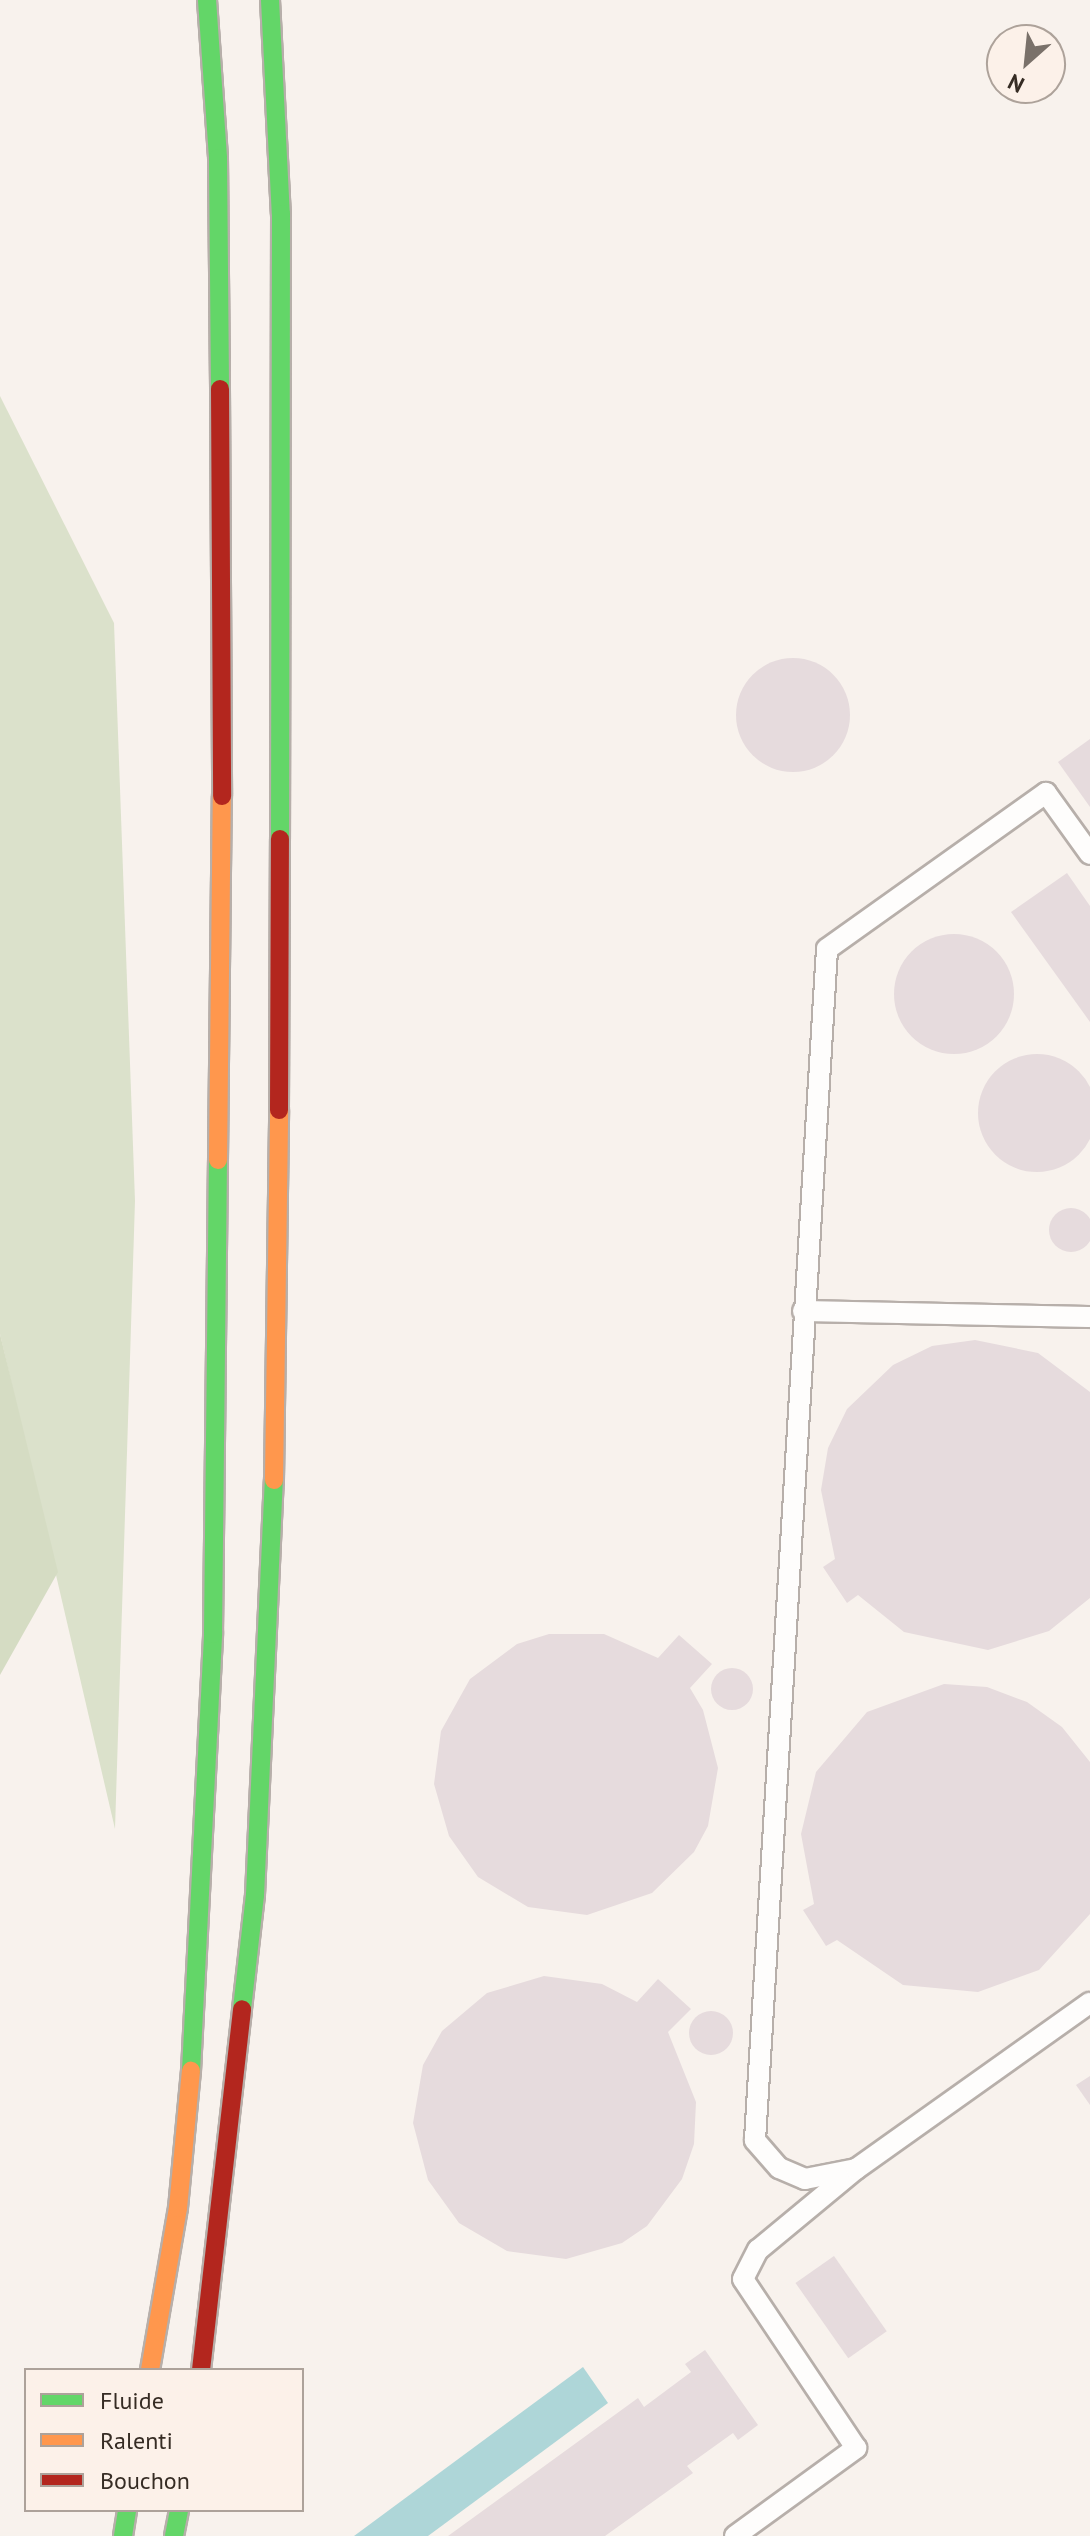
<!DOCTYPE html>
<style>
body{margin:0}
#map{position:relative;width:1090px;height:2536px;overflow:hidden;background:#f8f2ed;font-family:"PT Sans",sans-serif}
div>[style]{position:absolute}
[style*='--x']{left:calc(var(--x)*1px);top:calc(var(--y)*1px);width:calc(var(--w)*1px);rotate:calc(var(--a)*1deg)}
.green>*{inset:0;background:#dbe1cb}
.forest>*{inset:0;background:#d5dcc3}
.water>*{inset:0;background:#aed6d8}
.building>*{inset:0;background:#e6dbdd;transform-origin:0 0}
.round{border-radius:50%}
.roads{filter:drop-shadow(2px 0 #b7afaa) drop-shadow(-2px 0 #b7afaa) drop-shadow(0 2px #b7afaa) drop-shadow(0 -2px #b7afaa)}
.lane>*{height:20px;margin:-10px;padding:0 10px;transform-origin:10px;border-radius:10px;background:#fefdfc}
.fast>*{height:18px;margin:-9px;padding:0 9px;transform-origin:9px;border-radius:9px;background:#63d668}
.slow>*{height:18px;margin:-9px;padding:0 9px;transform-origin:9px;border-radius:9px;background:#ff974d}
.jam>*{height:18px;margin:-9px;padding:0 9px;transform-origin:9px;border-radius:9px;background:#b3261e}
span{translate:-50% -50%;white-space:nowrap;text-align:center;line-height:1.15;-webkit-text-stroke:8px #fcf1e9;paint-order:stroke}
.legend{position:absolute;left:24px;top:2368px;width:280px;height:144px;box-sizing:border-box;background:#fcf1e9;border:2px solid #ada29a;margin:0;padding:10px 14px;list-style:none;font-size:24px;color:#362c24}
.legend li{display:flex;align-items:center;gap:16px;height:40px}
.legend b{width:40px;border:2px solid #ada29a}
.north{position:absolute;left:986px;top:24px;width:80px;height:80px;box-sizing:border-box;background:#fcf1e9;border:2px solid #ada29a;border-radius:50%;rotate:207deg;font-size:22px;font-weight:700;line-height:32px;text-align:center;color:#362c24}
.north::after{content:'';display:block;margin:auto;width:28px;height:36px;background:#7a716a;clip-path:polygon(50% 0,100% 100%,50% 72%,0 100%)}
</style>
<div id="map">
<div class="green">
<div style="clip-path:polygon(0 396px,114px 623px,135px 1201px,115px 1829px,0 1334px)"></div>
</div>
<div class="forest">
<div style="clip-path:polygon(0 1334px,58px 1572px,0 1675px)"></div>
</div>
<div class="water">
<div style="clip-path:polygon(583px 2367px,608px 2403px,428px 2536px,354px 2536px)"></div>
</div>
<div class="building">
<div class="round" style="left:736px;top:658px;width:114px;height:114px"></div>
<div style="clip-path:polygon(1090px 739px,1090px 807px,1058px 762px)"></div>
<div style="clip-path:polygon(1067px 873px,1090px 906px,1090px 1022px,1011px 912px)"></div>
<div class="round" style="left:894px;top:934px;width:120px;height:120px"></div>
<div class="round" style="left:978px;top:1054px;width:118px;height:118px"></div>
<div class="round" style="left:1049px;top:1208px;width:44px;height:44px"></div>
<div style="clip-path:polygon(975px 1340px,1038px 1353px,1090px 1392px,1090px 1598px,1049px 1631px,988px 1650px,904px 1632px,858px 1595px,847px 1603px,823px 1567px,835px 1559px,821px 1490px,828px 1448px,847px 1409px,893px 1365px,932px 1346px)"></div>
<div style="clip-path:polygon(549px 1634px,604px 1634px,658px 1658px,679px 1635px,712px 1664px,690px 1688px,703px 1710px,718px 1768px,708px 1826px,694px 1852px,652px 1893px,587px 1915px,528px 1907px,478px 1877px,449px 1836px,434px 1784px,441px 1731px,470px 1679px,517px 1644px)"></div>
<div class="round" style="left:711px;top:1668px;width:42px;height:42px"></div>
<div style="clip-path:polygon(944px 1684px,987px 1687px,1027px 1702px,1062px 1727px,1090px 1762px,1090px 1914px,1039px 1970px,978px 1992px,903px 1985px,837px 1940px,826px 1946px,803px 1910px,814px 1904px,801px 1834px,816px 1772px,867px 1712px)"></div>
<div style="clip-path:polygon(544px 1976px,602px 1984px,637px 2002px,658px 1979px,691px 2009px,668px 2032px,696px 2102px,694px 2144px,682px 2179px,647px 2226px,622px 2243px,566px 2259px,507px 2251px,459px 2223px,428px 2180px,413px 2123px,423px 2065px,442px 2031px,487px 1993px)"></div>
<div class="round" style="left:689px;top:2011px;width:44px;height:44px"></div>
<div style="clip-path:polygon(1090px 2076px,1090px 2105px,1076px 2085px)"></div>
<div style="left:834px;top:2256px;width:92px;height:47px;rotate:55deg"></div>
<div style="clip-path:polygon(705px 2350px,758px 2425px,738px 2440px,733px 2433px,687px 2466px,693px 2473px,605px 2536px,448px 2536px,638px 2398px,644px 2407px,691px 2372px,685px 2364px)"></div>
</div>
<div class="roads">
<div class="lane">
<div style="--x:803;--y:1311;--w:287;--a:1.2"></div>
<div style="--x:856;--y:2169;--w:52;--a:168.9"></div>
<div style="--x:805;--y:2179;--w:28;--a:-157"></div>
<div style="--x:779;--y:2168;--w:37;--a:-131"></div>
<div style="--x:755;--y:2140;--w:1193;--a:-86.54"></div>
<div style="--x:827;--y:949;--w:269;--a:-35.5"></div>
<div style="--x:1046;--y:793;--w:75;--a:54.2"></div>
<div style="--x:735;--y:2536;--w:150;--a:-36"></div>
<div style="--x:856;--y:2448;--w:203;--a:-123.8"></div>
<div style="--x:743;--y:2279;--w:33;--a:-63"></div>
<div style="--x:758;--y:2250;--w:127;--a:-39.6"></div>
<div style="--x:856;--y:2169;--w:287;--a:-35.4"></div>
</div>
<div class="fast">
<div style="--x:207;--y:0;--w:158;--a:86"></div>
<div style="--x:218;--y:158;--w:231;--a:89.5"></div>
<div style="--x:270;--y:0;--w:214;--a:87.1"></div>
<div style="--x:281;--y:214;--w:625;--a:90.09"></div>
<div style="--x:242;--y:2009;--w:115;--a:-83.5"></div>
<div style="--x:255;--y:1895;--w:415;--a:-87.4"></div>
<div style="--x:191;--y:2071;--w:438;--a:-87.1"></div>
<div style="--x:213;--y:1634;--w:474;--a:-89.4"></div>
<div style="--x:123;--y:2536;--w:26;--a:-81"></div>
<div style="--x:174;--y:2536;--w:26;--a:-79"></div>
</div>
<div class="slow">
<div style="--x:218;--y:1160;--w:364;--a:-89.4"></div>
<div style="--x:274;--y:1480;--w:370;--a:-89.2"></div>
<div style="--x:150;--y:2370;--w:164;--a:-80.2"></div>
<div style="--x:178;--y:2208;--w:138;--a:-84.6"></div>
</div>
<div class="jam">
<div style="--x:220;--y:389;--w:407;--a:89.7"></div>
<div style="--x:279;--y:1110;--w:271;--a:-89.8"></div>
<div style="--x:201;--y:2370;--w:363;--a:-83.5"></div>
</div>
</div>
<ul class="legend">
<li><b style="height:10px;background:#63d668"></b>Fluide</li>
<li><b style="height:10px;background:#ff974d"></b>Ralenti</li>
<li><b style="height:10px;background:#b3261e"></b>Bouchon</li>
</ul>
<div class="north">N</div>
</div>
